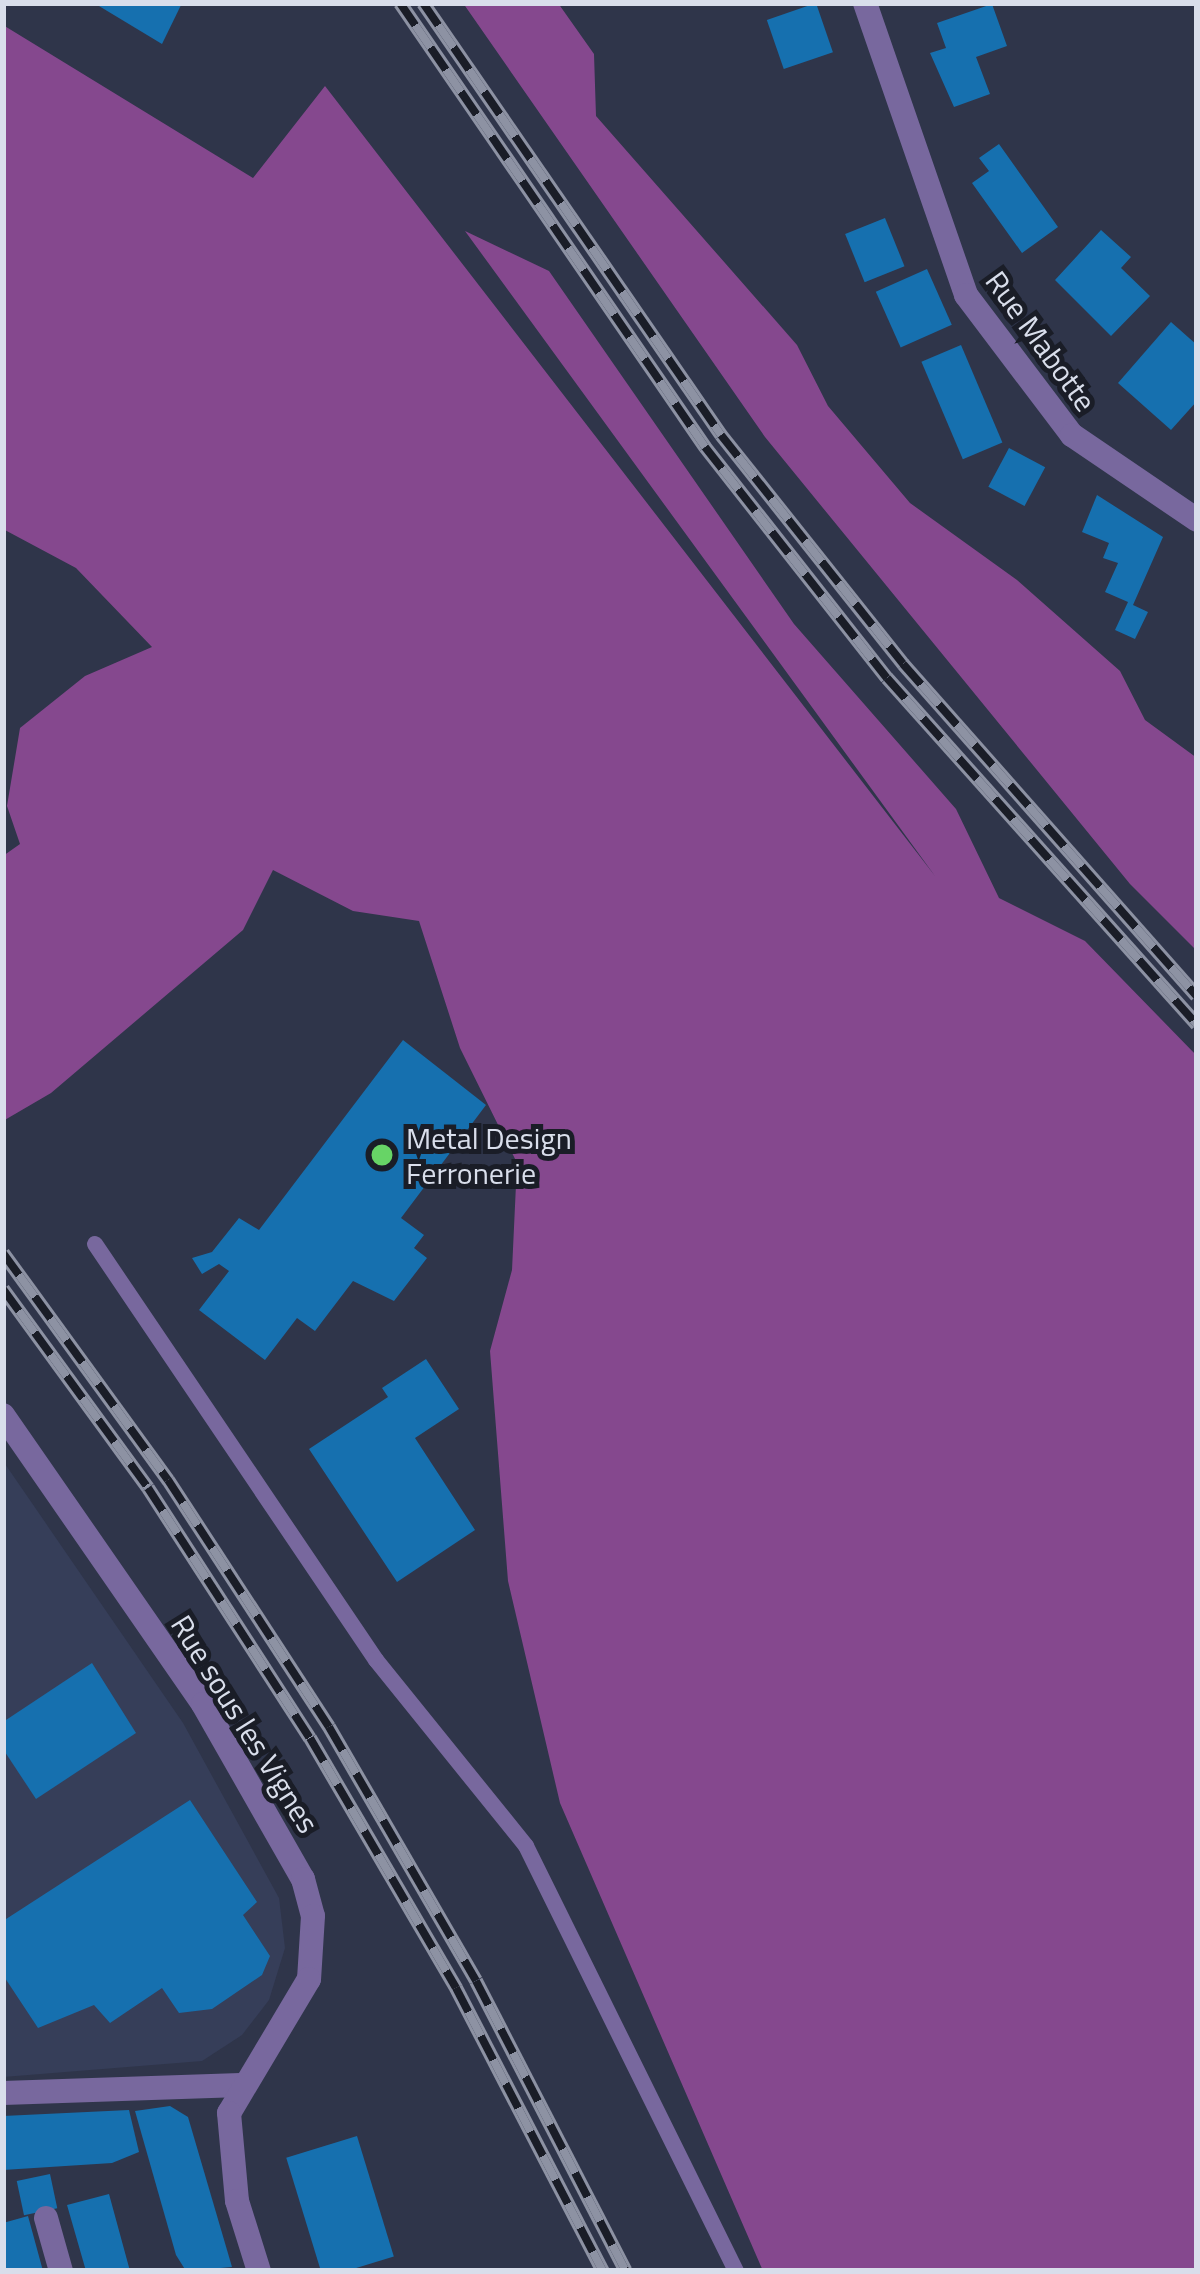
<!DOCTYPE html>
<style>
body{margin:0}
#map{position:relative;width:1200px;height:2274px;overflow:hidden;background:#2f354a;font-family:"Titillium Web",sans-serif}
div>[style]{position:absolute}
[style*='--x']{left:calc(var(--x)*1px);top:calc(var(--y)*1px);width:calc(var(--w)*1px);rotate:calc(var(--a)*1deg)}
.built>*{inset:0;background:#363e59}
.forest>*{inset:0;background:#85488e}
.building>*{inset:0;background:#1670af;transform-origin:0 0}
.service>*{height:16px;margin:-8px;padding:0 8px;transform-origin:8px;border-radius:8px;background:#78689e}
.minor>*{height:24px;margin:-12px;padding:0 12px;transform-origin:12px;border-radius:12px;background:#78689e}
.tertiary>*{height:24px;margin:-12px;padding:0 12px;transform-origin:12px;border-radius:12px;background:#78689e}
.rail>*{height:14px;margin-top:-7px;transform-origin:0;background:repeating-linear-gradient(90deg,#1a1d27 0 27px,#8d92a3 0 54px);box-sizing:border-box;border-block:3px solid #8d92a3}
.dots>*{width:33px;height:33px;translate:-50% -50%;box-sizing:border-box;border:6px solid #1a1d27;border-radius:50%}
span{translate:-50% -50%;white-space:nowrap;text-align:center;line-height:1.15;-webkit-text-stroke:10px #1a1d27;paint-order:stroke}
.street-label{font-size:30px;color:#d9deeb}
.poi-label{font-size:30px;color:#d9deeb}
.left{translate:0 -50%;text-align:left}
.frame{position:absolute;inset:0;border:6px solid #d9deeb;pointer-events:none}
</style>
<div id="map">
<div class="built">
<div style="clip-path:polygon(3px 1461px,183px 1723px,279px 1898px,285px 1948px,269px 2000px,242px 2035px,202px 2061px,3px 2077px)"></div>
</div>
<div class="forest">
<div style="clip-path:polygon(463px 3px,558px 3px,594px 54px,596px 116px,797px 345px,828px 406px,910px 503px,1017px 580px,1120px 671px,1145px 720px,1197px 758px,1197px 951px,1130px 884px,765px 437px)"></div>
<div style="clip-path:polygon(3px 25px,253px 178px,325px 86px,935px 876px,465px 231px,549px 271px,794px 624px,956px 809px,999px 898px,1085px 941px,1197px 1056px,1197px 2271px,763px 2271px,560px 1803px,508px 1581px,490px 1351px,512px 1270px,517px 1163px,460px 1048px,419px 921px,353px 911px,273px 870px,243px 930px,51px 1093px,3px 1121px,3px 856px,20px 844px,7px 806px,20px 728px,85px 676px,152px 647px,76px 568px,3px 529px)"></div>
</div>
<div class="building">
<div style="clip-path:polygon(94px 3px,182px 3px,162px 44px)"></div>
<div style="left:816px;top:3px;width:52px;height:52px;rotate:71deg"></div>
<div style="clip-path:polygon(992px 4px,1007px 46px,976px 57px,990px 94px,954px 107px,930px 53px,946px 48px,937px 23px)"></div>
<div style="clip-path:polygon(999px 144px,1058px 227px,1022px 253px,972px 183px,989px 171px,979px 158px)"></div>
<div style="left:885px;top:218px;width:52px;height:43px;rotate:68deg"></div>
<div style="clip-path:polygon(1101px 230px,1131px 257px,1121px 268px,1150px 296px,1111px 336px,1055px 280px)"></div>
<div style="left:927px;top:269px;width:61px;height:56px;rotate:66deg"></div>
<div style="clip-path:polygon(1171px 322px,1197px 345px,1197px 401px,1171px 430px,1118px 383px)"></div>
<div style="left:961px;top:345px;width:106px;height:43px;rotate:67deg"></div>
<div style="left:1009px;top:448px;width:41px;height:44px;rotate:28deg"></div>
<div style="clip-path:polygon(1097px 495px,1163px 537px,1133px 605px,1148px 612px,1135px 639px,1115px 630px,1128px 602px,1105px 592px,1118px 563px,1103px 558px,1109px 543px,1082px 532px)"></div>
<div style="clip-path:polygon(403px 1040px,486px 1105px,401px 1218px,424px 1235px,414px 1248px,427px 1258px,394px 1301px,353px 1281px,315px 1331px,297px 1318px,265px 1360px,199px 1310px,229px 1271px,219px 1264px,202px 1274px,192px 1258px,212px 1252px,239px 1218px,259px 1230px)"></div>
<div style="clip-path:polygon(426px 1359px,459px 1409px,415px 1438px,475px 1530px,397px 1582px,309px 1449px,388px 1397px,382px 1388px)"></div>
<div style="clip-path:polygon(92px 1663px,136px 1733px,36px 1799px,3px 1749px,3px 1722px)"></div>
<div style="clip-path:polygon(190px 1800px,257px 1902px,243px 1915px,270px 1956px,262px 1975px,212px 2009px,179px 2013px,162px 1988px,110px 2023px,94px 2005px,38px 2028px,3px 1975px,3px 1921px)"></div>
<div style="clip-path:polygon(170px 2106px,188px 2117px,232px 2267px,186px 2271px,176px 2255px,135px 2111px)"></div>
<div style="clip-path:polygon(129px 2110px,139px 2152px,112px 2163px,3px 2170px,3px 2116px)"></div>
<div style="left:357px;top:2136px;width:126px;height:74px;rotate:73deg"></div>
<div style="left:50px;top:2174px;width:35px;height:34px;rotate:78deg"></div>
<div style="clip-path:polygon(109px 2194px,130px 2271px,86px 2271px,67px 2205px)"></div>
<div style="clip-path:polygon(28px 2216px,43px 2271px,3px 2271px,3px 2223px)"></div>
</div>
<div class="service">
<div style="--x:95;--y:1244;--w:502;--a:55.96"></div>
<div style="--x:376;--y:1660;--w:239;--a:51.1"></div>
<div style="--x:526;--y:1846;--w:474;--a:63.7"></div>
</div>
<div class="minor">
<div style="--x:865;--y:3;--w:309;--a:70.9"></div>
<div style="--x:966;--y:295;--w:176;--a:52.9"></div>
<div style="--x:1072;--y:435;--w:151;--a:34.2"></div>
<div style="--x:3;--y:2093;--w:238;--a:-1.9"></div>
<div style="--x:46;--y:2218;--w:55;--a:74.2"></div>
</div>
<div class="tertiary">
<div style="--x:3;--y:1415;--w:351;--a:55.3"></div>
<div style="--x:203;--y:1704;--w:202;--a:60.3"></div>
<div style="--x:303;--y:1879;--w:38;--a:75"></div>
<div style="--x:313;--y:1916;--w:63;--a:93.6"></div>
<div style="--x:309;--y:1979;--w:156;--a:120.8"></div>
<div style="--x:229;--y:2113;--w:88;--a:84.8"></div>
<div style="--x:237;--y:2201;--w:73;--a:72.6"></div>
</div>
<div class="rail">
<div style="--x:400;--y:3;--w:539;--a:55.51"></div>
<div style="--x:705;--y:447;--w:294;--a:51.8"></div>
<div style="--x:887;--y:678;--w:465;--a:48.2"></div>
<div style="--x:423;--y:3;--w:525;--a:55.4"></div>
<div style="--x:721;--y:435;--w:293;--a:51.5"></div>
<div style="--x:903;--y:664;--w:443;--a:48.5"></div>
<div style="--x:3;--y:1253;--w:281;--a:54"></div>
<div style="--x:168;--y:1480;--w:295;--a:56.9"></div>
<div style="--x:329;--y:1727;--w:293;--a:59.9"></div>
<div style="--x:476;--y:1981;--w:326;--a:62.7"></div>
<div style="--x:3;--y:1289;--w:246;--a:53.9"></div>
<div style="--x:148;--y:1488;--w:298;--a:57.1"></div>
<div style="--x:310;--y:1738;--w:290;--a:59.7"></div>
<div style="--x:456;--y:1988;--w:319;--a:62.6"></div>
</div>
<div class="dots">
<div style="left:382px;top:1155px;background:#67d466"></div>
</div>
<div class="street-label">
<span style="left:1041px;top:341px;rotate:54deg">Rue Mabotte</span>
<span style="left:245px;top:1724px;rotate:58deg">Rue sous les Vignes</span>
</div>
<div class="poi-label">
<span class="left" style="left:406px;top:1155px">Metal Design<br>Ferronerie</span>
</div>
<div class="frame"></div>
</div>
